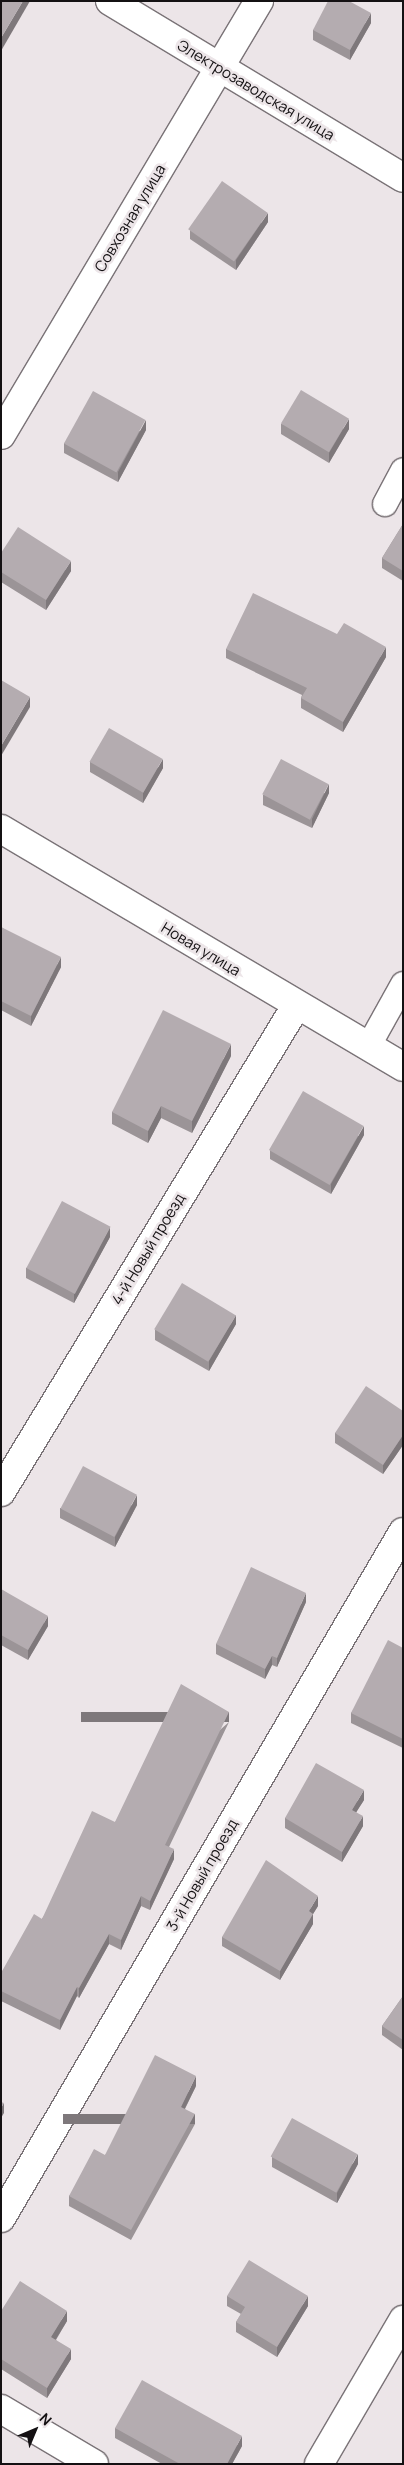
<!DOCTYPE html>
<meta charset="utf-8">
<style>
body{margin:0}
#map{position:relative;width:404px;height:2465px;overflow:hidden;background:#ece5e8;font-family:Manrope,sans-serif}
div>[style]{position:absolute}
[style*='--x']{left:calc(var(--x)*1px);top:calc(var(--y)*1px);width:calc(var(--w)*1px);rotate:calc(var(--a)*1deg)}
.roads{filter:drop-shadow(1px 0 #7a7377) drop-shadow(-1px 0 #7a7377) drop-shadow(0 1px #7a7377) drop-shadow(0 -1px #7a7377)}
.lane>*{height:24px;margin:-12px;padding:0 12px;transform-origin:12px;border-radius:12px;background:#fff}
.street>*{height:28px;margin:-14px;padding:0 14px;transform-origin:14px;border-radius:14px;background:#fff}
.secondary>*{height:28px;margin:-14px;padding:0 14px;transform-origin:14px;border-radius:14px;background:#fff}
.wall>*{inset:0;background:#9b9497}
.shaded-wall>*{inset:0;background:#7e787b;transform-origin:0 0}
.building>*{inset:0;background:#b4acb0;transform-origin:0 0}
span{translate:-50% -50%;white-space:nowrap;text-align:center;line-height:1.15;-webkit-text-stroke:5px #ece5e8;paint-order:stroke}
.street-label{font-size:15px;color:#141113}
.frame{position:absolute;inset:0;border:2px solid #141113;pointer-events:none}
.north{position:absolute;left:10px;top:2405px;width:50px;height:50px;-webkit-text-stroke:4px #ece5e8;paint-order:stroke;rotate:45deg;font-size:14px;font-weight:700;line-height:20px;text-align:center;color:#141113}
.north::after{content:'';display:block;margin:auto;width:18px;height:22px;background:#141113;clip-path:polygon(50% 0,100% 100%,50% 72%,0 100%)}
</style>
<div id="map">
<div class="roads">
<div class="lane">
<div style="--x:385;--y:504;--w:38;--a:-62"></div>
<div style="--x:368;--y:1047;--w:72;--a:-60.9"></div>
</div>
<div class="street">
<div style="--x:110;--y:1;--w:342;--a:31.1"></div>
<div style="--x:1;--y:435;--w:505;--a:-59.27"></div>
<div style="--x:1;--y:1492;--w:569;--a:-58.74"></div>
<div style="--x:1;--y:2218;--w:795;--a:-59.63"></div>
<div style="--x:1;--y:2409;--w:108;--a:30.6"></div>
<div style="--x:319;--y:2464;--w:167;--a:-59.7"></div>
</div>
<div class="secondary">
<div style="--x:1;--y:829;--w:467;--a:30.6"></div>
</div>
</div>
<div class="wall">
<div style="clip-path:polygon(371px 23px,350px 60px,313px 40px,313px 30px)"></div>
<div style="clip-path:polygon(268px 222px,236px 270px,190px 239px,190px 230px)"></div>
<div style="clip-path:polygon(281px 424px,349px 429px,329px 463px,281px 434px)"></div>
<div style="clip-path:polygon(146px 430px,118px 482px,64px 453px,64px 443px)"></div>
<div style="clip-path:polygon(403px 524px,403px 581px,382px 568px,382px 558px)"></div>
<div style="clip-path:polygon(1px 553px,71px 571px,46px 610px,1px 582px)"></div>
<div style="clip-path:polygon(226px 649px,386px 657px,343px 732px,301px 708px,301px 698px,302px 695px,226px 658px)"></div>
<div style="clip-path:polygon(90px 762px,163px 768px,143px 803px,90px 772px)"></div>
<div style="clip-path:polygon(329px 793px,312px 828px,263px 805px,263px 795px)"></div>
<div style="clip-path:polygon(1px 927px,61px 967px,31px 1026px,1px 1010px)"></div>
<div style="clip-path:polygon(231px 1056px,192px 1133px,161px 1118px,148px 1143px,112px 1124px,112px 1112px)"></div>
<div style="clip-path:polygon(364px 1135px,331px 1194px,270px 1159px,270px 1150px)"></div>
<div style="clip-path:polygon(110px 1237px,74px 1303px,26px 1278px,26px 1268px)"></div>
<div style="clip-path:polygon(236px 1324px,209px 1371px,155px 1340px,155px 1330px)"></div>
<div style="clip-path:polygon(403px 1411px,403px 1445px,383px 1474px,335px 1443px,335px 1433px)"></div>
<div style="clip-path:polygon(137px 1505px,115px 1547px,60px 1518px,60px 1508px)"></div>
<div style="clip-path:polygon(1px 1589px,48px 1626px,28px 1660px,1px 1645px)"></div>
<div style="clip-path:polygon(306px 1602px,277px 1667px,272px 1665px,265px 1679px,216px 1654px,216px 1644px)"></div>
<div style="clip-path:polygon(403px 1648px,403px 1748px,351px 1723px,351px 1713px)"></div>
<div style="clip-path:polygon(229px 1722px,169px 1847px,174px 1859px,150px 1910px,141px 1906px,121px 1950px,109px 1944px,79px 1998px,77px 1996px,60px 2030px,1px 2001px,1px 1973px,115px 1822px)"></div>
<div style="clip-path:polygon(364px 1800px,356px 1812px,363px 1826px,342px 1862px,285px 1828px,285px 1818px)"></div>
<div style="clip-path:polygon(318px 1906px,313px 1914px,313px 1924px,280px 1980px,222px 1946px,222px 1937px)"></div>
<div style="clip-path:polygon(403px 1996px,403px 2050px,382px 2035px,382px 2026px)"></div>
<div style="clip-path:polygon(196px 2086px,185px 2109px,195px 2124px,131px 2240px,69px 2206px,69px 2196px,105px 2155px)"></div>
<div style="clip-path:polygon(272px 2157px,358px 2164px,337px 2203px,272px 2167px)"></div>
<div style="clip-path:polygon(227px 2296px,308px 2306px,277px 2357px,236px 2332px,236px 2322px,241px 2314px,227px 2306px)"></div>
<div style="clip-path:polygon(1px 2311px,67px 2321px,56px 2340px,71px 2359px,47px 2398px,1px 2369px)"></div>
<div style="clip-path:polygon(115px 2428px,242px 2446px,232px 2464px,162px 2464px,115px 2438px)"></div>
</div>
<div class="shaded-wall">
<div style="clip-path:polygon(23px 1px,30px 1px,1px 51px,1px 38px)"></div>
<div style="clip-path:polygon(371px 13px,371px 23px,350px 60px,350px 50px)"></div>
<div style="clip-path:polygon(268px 213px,268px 222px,236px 270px,236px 260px)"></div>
<div style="clip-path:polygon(349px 419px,349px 429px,329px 463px,329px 453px)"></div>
<div style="clip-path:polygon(146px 420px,146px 430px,118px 482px,118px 472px)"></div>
<div style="clip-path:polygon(71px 561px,71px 571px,46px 610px,46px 600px)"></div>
<div style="clip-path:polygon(386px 647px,386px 657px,343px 732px,343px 722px)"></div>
<div style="clip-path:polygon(30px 697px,30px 707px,1px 756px,1px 746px)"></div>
<div style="clip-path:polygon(163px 759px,163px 768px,143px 803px,143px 793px)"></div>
<div style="clip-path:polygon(329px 784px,329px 793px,312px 828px,312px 819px)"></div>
<div style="clip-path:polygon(61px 957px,61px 967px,31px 1026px,31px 1016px)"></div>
<div style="clip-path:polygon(231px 1044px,231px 1056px,192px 1133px,192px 1121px)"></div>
<div style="clip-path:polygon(161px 1106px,161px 1118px,148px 1143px,148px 1131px)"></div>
<div style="clip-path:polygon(364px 1126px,364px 1135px,331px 1194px,331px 1184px)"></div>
<div style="clip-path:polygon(110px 1227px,110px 1237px,74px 1303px,74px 1293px)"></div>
<div style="clip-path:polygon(236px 1315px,236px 1324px,209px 1371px,209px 1361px)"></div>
<div style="clip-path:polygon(403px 1435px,403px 1445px,383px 1474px,383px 1465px)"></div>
<div style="clip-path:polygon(137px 1495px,137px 1505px,115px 1547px,115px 1537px)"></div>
<div style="clip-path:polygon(306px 1593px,306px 1602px,277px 1667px,277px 1658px)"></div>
<div style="clip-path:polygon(48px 1616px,48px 1626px,28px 1660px,28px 1650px)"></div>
<div style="clip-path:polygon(272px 1656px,272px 1665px,265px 1679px,265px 1669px)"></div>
<div style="left:229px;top:1712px;width:10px;height:148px;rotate:90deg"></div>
<div style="clip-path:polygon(364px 1790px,364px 1800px,352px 1819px,352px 1810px)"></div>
<div style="clip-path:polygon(363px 1816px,363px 1826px,342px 1862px,342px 1852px)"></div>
<div style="clip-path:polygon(174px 1849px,174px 1859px,150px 1910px,150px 1901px)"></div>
<div style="clip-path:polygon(141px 1896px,141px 1906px,121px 1950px,121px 1940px)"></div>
<div style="clip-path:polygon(318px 1896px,318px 1906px,313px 1914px,313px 1924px,280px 1980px,280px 1971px,309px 1911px)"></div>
<div style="clip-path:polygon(109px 1934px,109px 1944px,79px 1998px,79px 1988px)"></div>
<div style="clip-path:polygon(77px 1987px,77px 1996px,60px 2030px,60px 2020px)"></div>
<div style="clip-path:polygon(196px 2076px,196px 2086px,181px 2116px,181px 2107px)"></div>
<div style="clip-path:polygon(4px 2103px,4px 2113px,1px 2118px,1px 2108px)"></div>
<div style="left:195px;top:2114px;width:10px;height:132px;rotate:90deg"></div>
<div style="clip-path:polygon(358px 2154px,358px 2164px,337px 2203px,337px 2193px)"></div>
<div style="clip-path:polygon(308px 2296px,308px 2306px,277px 2357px,277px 2347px)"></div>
<div style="clip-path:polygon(67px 2311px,67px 2321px,51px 2347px,51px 2337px)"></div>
<div style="clip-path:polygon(71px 2349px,71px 2359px,47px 2398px,47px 2388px)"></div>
<div style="clip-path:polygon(242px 2436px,242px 2446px,232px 2464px,227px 2464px)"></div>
</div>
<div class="building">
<div style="clip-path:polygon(1px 1px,23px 1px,1px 38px)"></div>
<div style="clip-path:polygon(328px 1px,349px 1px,371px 13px,350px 50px,313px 30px)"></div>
<div style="left:222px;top:181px;width:56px;height:59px;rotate:35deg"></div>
<div style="left:301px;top:390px;width:56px;height:39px;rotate:31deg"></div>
<div style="left:93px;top:391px;width:60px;height:60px;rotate:29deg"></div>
<div style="clip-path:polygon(403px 524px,403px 571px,382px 558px)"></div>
<div style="clip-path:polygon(18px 527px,71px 561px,46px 600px,1px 572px,1px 553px)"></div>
<div style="clip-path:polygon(253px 593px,337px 634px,344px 623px,386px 647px,343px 722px,301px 698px,307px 688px,226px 649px)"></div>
<div style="clip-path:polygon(1px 680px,30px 697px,1px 746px)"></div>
<div style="left:109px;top:728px;width:62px;height:39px;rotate:30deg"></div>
<div style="left:281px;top:759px;width:54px;height:40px;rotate:28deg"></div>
<div style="clip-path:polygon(1px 927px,61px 957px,31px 1016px,1px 1001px)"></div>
<div style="clip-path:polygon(163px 1010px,231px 1044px,192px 1121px,161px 1106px,148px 1131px,112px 1112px)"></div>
<div style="left:303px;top:1091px;width:70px;height:68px;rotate:30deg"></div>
<div style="left:62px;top:1201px;width:55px;height:76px;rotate:28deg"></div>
<div style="left:182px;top:1283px;width:63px;height:54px;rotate:31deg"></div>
<div style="clip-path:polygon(366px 1386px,403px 1411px,403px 1435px,383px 1465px,335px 1433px)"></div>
<div style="left:83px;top:1466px;width:61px;height:48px;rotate:28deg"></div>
<div style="clip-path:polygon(251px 1567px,306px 1593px,277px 1658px,272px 1656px,265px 1669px,216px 1644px)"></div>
<div style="clip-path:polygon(1px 1589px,48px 1616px,28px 1650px,1px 1635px)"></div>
<div style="clip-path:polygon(388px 1640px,403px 1648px,403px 1739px,351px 1713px)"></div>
<div style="clip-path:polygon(181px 1684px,229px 1712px,165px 1845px,174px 1849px,150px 1901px,141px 1896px,121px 1940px,109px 1934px,79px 1988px,77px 1987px,60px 2020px,1px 1991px,1px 1973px,34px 1914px,42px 1919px,92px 1811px,115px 1822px)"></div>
<div style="clip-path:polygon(316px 1763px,364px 1790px,352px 1810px,363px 1816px,342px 1852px,285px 1818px)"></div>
<div style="clip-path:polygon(266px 1860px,318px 1896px,309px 1911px,313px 1914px,280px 1971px,222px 1937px)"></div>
<div style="clip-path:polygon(403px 1996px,403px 2040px,382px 2026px)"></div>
<div style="clip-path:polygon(155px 2055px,196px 2076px,181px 2107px,195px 2114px,131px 2230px,69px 2196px,94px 2149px,105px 2155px)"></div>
<div style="clip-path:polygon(1px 2102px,4px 2103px,1px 2108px)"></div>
<div style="left:292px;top:2118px;width:75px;height:44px;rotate:29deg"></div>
<div style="clip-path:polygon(249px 2260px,308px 2296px,277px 2347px,236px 2322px,245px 2307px,227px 2296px)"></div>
<div style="clip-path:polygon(20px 2281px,67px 2311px,51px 2337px,71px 2349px,47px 2388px,1px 2359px,1px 2311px)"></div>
<div style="clip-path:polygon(142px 2380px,242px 2436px,227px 2464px,180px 2464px,115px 2428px)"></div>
</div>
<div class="street-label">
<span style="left:256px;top:90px;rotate:31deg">Электрозаводская улица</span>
<span style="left:130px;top:218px;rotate:-59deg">Совхозная улица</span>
<span style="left:201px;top:949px;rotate:31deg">Новая улица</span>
<span style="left:148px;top:1249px;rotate:-59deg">4-й Новый проезд</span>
<span style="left:202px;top:1875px;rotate:-60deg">3-й Новый проезд</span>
</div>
<div class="frame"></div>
<div class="north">N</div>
</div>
